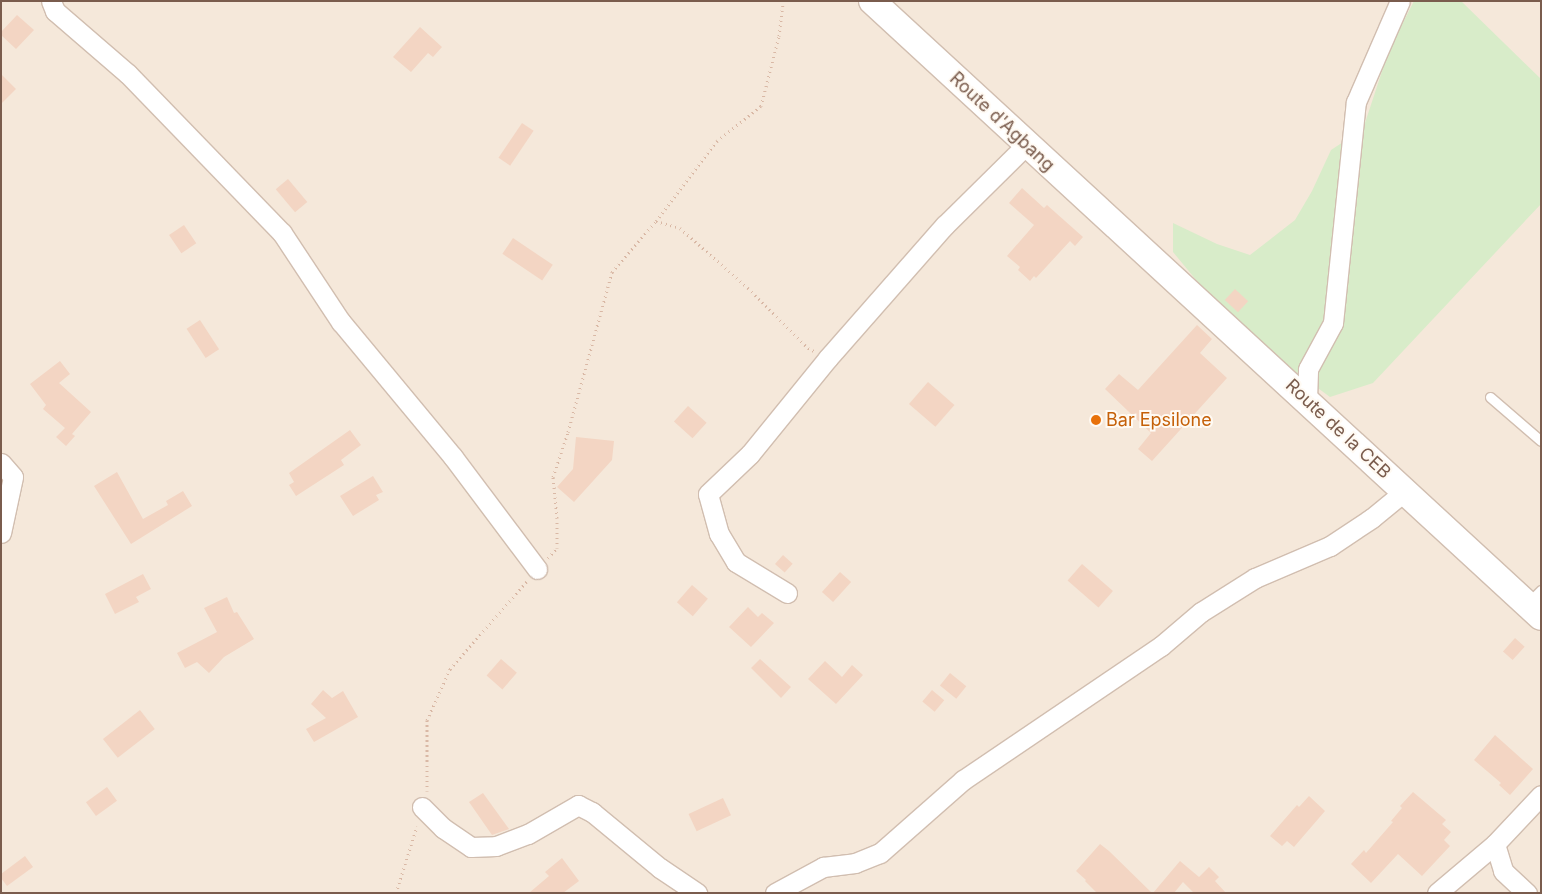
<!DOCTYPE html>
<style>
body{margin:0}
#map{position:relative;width:1542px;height:894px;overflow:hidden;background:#fdf6ec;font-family:Inter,sans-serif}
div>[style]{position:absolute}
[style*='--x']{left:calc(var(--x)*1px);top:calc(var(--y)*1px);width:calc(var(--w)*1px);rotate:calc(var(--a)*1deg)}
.residential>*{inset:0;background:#f5e8da;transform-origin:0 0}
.green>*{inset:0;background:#d8ecc9}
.building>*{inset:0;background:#f3d5c3;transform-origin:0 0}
.path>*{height:3px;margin-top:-1.5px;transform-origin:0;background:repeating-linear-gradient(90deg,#d9b8a5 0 1px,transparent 0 5px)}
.roads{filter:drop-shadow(1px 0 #d1beb0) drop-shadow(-1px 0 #d1beb0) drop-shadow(0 1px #d1beb0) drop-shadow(0 -1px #d1beb0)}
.service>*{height:9px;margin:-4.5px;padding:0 4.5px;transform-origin:4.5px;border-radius:4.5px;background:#fff}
.minor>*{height:19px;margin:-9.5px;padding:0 9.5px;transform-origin:9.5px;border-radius:9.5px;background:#fff}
.secondary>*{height:26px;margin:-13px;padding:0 13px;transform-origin:13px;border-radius:13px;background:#fff}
.dots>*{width:14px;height:14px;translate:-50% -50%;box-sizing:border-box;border:2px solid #fffaf3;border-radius:50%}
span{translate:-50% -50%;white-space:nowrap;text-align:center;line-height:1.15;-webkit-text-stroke:4px #fffaf3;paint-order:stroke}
.street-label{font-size:18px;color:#7a5c4d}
.food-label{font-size:18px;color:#c56008}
.left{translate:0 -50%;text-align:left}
.frame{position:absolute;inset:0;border:2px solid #7a5c4d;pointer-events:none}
</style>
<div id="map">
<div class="residential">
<div style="left:1px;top:1px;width:1540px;height:892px"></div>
</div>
<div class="green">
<div style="clip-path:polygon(1414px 1px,1461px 1px,1541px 79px,1541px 204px,1373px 383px,1330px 397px,1276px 357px,1220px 309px,1173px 252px,1173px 223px,1217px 244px,1250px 255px,1295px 220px,1312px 191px,1331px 150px,1363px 129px,1389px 50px)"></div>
</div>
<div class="building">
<div style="clip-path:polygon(17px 15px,34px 30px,16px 49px,1px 35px,1px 32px)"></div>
<div style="clip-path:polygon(420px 27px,442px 47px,433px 57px,428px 53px,411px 72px,393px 57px)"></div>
<div style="clip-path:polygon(1px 74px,16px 89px,1px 104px)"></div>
<div style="left:522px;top:123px;width:14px;height:42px;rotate:34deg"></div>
<div style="left:288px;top:179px;width:30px;height:16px;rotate:50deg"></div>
<div style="clip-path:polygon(1022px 188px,1044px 208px,1047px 205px,1083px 237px,1075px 246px,1070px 241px,1036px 278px,1034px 276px,1030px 281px,1018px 270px,1020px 267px,1007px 256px,1034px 225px,1009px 203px)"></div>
<div style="left:184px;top:225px;width:22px;height:18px;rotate:56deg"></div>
<div style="left:513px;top:238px;width:48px;height:19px;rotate:34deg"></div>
<div style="left:1235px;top:289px;width:18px;height:15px;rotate:43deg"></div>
<div style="left:200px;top:320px;width:35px;height:16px;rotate:57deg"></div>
<div style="clip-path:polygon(1197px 325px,1212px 339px,1200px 353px,1227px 378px,1152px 461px,1138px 449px,1151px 433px,1105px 389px,1119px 374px,1138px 390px)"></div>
<div style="clip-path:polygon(60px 361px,70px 374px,59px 383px,91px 412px,72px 434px,75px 436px,66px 446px,56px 437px,65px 428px,43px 409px,46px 405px,30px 384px)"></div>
<div style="left:928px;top:382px;width:35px;height:29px;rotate:41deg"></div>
<div style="left:688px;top:406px;width:25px;height:21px;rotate:42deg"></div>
<div style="clip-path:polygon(350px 430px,361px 445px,341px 460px,344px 465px,296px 496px,289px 485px,294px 482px,289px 473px)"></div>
<div style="clip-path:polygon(576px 437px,614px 441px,612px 460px,574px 502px,557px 487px,573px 469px)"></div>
<div style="clip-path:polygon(117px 472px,143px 519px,168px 505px,166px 501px,183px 491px,192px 506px,131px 544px,94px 486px)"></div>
<div style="clip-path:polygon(373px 476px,383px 492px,376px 495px,379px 500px,353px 516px,340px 496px)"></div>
<div style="left:783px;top:555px;width:13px;height:12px;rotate:42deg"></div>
<div style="left:1082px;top:564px;width:41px;height:22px;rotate:41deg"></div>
<div style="left:840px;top:572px;width:15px;height:27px;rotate:42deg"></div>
<div style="clip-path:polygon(143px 574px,151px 589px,136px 597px,139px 602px,115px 614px,105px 594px)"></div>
<div style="left:692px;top:585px;width:21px;height:23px;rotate:41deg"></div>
<div style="clip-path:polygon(227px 597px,234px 613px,237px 612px,254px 639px,224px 657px,209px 673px,197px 662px,185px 668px,177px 653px,217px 632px,204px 608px)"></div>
<div style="clip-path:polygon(748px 607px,758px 617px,762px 613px,774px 623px,751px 647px,729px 627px)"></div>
<div style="left:1515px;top:638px;width:13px;height:18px;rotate:42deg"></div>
<div style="left:501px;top:659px;width:21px;height:22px;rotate:41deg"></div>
<div style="clip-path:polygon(760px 659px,791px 687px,781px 698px,751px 668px)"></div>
<div style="clip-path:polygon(825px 661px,842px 677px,852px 665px,863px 675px,836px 704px,808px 679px)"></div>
<div style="left:950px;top:673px;width:21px;height:16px;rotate:39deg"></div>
<div style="clip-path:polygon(323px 690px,332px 698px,343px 691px,358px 717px,314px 742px,306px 729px,326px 718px,311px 704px)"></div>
<div style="left:932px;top:690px;width:16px;height:15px;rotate:40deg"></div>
<div style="left:140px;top:710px;width:24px;height:47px;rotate:52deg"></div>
<div style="clip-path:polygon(1495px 735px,1533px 769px,1510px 795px,1499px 785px,1501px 783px,1474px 760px)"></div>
<div style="left:107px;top:787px;width:17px;height:26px;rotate:54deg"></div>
<div style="clip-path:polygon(1413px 792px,1446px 820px,1442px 824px,1451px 832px,1444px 840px,1450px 846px,1422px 876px,1398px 854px,1371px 883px,1351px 864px,1364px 850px,1366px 853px,1393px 822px,1391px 821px,1402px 808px,1400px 806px)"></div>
<div style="clip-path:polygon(483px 793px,509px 829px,492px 835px,469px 802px)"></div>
<div style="clip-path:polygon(1309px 796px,1325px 811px,1294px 847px,1287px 841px,1282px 846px,1270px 836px,1297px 805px,1299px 807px)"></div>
<div style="left:723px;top:798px;width:19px;height:38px;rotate:65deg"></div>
<div style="clip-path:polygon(1100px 844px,1109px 851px,1152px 893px,1097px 893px,1085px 881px,1086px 880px,1076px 871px)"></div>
<div style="clip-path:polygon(25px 856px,33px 867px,7px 886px,1px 878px,1px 874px)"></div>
<div style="clip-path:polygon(562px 858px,579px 881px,563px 893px,529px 893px,549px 876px,545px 872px)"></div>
<div style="clip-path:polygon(1180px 861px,1199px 877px,1209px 867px,1219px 877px,1215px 881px,1226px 893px,1194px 893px,1183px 882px,1174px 893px,1153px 893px)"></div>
</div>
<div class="path">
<div style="--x:656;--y:221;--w:25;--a:16"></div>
<div style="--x:680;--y:228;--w:91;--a:41.4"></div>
<div style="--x:748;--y:288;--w:85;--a:45"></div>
<div style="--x:808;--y:348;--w:7;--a:27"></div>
<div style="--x:548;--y:558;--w:13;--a:-48"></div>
<div style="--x:557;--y:548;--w:30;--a:-90"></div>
<div style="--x:557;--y:518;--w:41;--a:-95.6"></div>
<div style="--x:553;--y:477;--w:47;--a:-71.6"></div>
<div style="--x:568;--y:432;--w:166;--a:-74.6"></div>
<div style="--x:612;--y:272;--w:67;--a:-49.2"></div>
<div style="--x:656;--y:221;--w:101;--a:-52.7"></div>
<div style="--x:717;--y:141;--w:56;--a:-38.5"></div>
<div style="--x:761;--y:106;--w:72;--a:-75.6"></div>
<div style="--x:779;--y:36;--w:35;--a:-83"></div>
<div style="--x:427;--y:791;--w:71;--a:-90"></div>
<div style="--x:427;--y:720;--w:56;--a:-65.7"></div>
<div style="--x:450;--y:669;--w:117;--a:-48.8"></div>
<div style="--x:396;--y:893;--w:70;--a:-72.6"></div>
</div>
<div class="roads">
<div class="service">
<div style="--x:1490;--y:397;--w:67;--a:40.8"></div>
<div style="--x:1529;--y:602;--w:17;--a:-45"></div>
</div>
<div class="minor">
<div style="--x:51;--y:1;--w:11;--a:68"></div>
<div style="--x:55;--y:11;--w:96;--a:40.8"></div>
<div style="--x:128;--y:74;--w:221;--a:45.9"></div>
<div style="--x:282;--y:233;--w:107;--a:56.5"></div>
<div style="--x:341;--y:322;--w:175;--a:50.3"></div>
<div style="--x:453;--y:457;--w:140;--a:53.1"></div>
<div style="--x:1307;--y:400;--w:31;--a:-88"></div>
<div style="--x:1308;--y:369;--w:52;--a:-61.5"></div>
<div style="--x:1333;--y:323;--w:222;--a:-84.1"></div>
<div style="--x:1356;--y:102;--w:110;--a:-66.5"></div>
<div style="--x:1;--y:463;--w:18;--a:49"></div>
<div style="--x:13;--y:477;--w:57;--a:102.1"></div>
<div style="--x:787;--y:593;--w:60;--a:-148.7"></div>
<div style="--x:736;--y:562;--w:33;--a:-121"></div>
<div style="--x:719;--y:534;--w:41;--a:-105.4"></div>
<div style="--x:708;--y:494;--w:58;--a:-43.6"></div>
<div style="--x:750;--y:454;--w:124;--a:-50.9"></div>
<div style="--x:828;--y:358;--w:177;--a:-48.7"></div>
<div style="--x:945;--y:225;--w:114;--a:-44.6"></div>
<div style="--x:422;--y:807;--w:30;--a:45"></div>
<div style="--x:443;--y:828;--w:34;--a:34"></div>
<div style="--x:471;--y:847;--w:25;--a:-2"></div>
<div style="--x:496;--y:846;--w:34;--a:-21"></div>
<div style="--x:528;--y:834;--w:58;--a:-30.1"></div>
<div style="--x:578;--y:805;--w:16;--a:27"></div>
<div style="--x:592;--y:812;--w:88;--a:39.5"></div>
<div style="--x:660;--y:868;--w:45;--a:34"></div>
<div style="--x:1495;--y:844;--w:28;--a:73"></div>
<div style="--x:1503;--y:871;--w:33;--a:43"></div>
<div style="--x:775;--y:893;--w:55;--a:-28.4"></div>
<div style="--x:823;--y:867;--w:32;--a:-7"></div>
<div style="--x:855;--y:863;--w:27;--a:-22"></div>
<div style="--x:880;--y:853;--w:111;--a:-41.3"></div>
<div style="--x:963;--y:780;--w:239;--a:-34.1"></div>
<div style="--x:1161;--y:646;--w:52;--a:-40.4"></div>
<div style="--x:1201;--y:612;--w:64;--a:-32.2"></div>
<div style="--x:1255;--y:578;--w:82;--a:-23.1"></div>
<div style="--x:1330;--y:546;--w:50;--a:-33.7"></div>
<div style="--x:1372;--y:518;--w:43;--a:-39.3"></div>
<div style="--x:1437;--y:893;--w:76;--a:-40.2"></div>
<div style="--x:1495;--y:844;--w:67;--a:-46.8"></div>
</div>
<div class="secondary">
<div style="--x:872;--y:1;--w:909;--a:42.64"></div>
</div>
</div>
<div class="dots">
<div style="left:1096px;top:420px;background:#e8710a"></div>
</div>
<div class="street-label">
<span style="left:1002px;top:122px;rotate:43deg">Route d'Agbang</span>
<span style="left:1338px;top:429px;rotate:43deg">Route de la CEB</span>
</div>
<div class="food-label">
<span class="left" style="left:1106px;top:420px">Bar Epsilone</span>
</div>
<div class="frame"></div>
</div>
